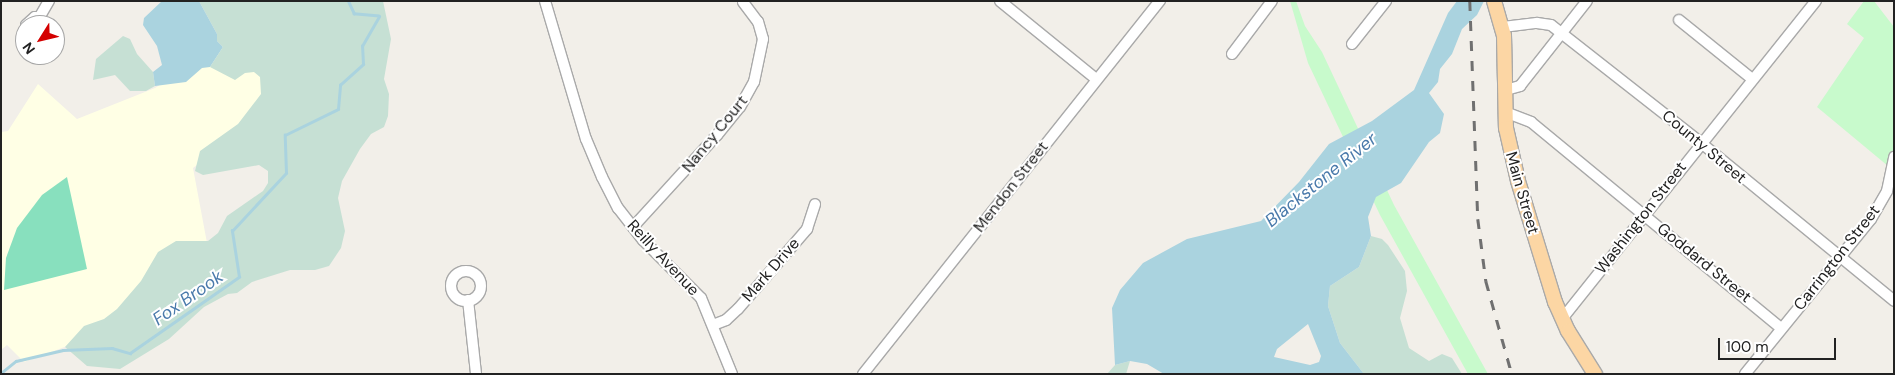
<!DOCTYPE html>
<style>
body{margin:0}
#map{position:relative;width:1895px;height:375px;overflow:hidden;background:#f2efe9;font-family:"DM Sans",sans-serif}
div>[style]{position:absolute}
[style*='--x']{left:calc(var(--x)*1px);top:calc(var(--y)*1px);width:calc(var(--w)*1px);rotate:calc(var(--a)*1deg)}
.education>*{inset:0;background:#ffffe5}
.wetland>*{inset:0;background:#c6e0d4}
.park>*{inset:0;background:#c8facc}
.pitch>*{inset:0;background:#88e0be}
.water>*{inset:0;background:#aad3df}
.stream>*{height:2.5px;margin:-1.25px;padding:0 1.25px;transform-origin:1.25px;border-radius:1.25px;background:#aad3df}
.roads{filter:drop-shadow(1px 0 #a9a9a9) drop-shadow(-1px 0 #a9a9a9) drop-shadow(0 1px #a9a9a9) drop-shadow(0 -1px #a9a9a9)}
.minor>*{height:10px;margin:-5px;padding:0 5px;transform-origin:5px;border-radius:5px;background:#fff}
.minor>.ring{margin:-5px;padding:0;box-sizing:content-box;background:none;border:10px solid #fff;border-radius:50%}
.major>*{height:14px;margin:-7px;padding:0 7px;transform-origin:7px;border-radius:7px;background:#fcd6a4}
.rail>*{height:2.5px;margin-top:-1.25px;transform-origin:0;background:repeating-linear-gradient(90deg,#707070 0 10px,transparent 0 20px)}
span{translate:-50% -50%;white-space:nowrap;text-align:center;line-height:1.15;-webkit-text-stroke:4px #fff;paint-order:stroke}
.street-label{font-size:16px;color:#222}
.water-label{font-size:18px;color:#4a7aab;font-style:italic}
.frame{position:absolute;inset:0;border:2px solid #222;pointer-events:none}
.north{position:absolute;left:15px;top:15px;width:50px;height:50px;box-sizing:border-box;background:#fff;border:1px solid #a7a7a7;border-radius:50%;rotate:234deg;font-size:14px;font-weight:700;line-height:20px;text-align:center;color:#222}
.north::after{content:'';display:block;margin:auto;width:18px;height:22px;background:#d40000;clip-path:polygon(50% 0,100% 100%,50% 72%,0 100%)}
.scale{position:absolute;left:1718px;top:338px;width:118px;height:22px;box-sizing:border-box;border:2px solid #222;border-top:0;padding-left:6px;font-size:15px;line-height:18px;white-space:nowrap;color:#222;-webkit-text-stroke:4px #fff;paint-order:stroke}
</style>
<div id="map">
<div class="education">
<div style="clip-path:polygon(276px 12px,320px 71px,193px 168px,216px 291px,24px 362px,7px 345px,1px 350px,1px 132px,8px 131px,38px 84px,77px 119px,155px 88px)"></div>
</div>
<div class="wetland">
<div style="clip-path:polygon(199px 1px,383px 1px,391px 39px,384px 79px,389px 94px,388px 116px,384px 127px,371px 134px,360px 149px,342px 181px,338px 198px,345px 231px,341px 248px,329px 266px,315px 270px,290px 270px,252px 282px,237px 293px,228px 294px,204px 307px,169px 339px,120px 369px,87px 366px,65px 347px,84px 326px,104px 319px,117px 309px,141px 281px,158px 252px,176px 241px,208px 241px,218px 233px,227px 216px,263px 191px,268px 183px,268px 171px,259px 165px,203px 175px,195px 171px,200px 151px,238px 124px,261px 94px,260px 77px,254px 72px,245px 73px,235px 80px,210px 67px,223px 47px,217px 41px,217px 34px)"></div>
<div style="clip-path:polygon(123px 36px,130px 39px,137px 54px,153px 72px,155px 86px,146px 91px,130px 91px,115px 75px,93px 80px,96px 59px)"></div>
<div style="clip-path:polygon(1371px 236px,1382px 239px,1388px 245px,1405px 271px,1407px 291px,1400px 318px,1409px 348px,1429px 361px,1442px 354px,1452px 358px,1462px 374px,1364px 374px,1340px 343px,1328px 306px,1330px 286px,1359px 267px)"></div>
<div style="clip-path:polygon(1130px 361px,1126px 374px,1107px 374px,1115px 365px)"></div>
</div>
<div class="park">
<div style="clip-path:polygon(1290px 1px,1296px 1px,1305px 26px,1322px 52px,1394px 205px,1488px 374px,1468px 374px,1380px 215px,1308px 63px)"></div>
<div style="clip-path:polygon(1864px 1px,1874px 1px,1894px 27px,1894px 171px,1817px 107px,1864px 38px,1847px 24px)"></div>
</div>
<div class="pitch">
<div style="clip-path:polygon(67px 177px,87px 269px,4px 290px,6px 258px,17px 228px,42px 195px)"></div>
</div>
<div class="water">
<div style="clip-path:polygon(162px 1px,199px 1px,217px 34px,217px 41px,223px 47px,210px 67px,202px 68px,186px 82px,155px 86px,153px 72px,162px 65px,157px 46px,143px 25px,144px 18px)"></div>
<div style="clip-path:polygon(evenodd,1457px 1px,1484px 1px,1477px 15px,1462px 29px,1452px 54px,1440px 69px,1438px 82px,1429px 93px,1444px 114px,1440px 133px,1429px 142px,1401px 183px,1376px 197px,1368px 217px,1371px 236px,1359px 267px,1330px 286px,1328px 306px,1340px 343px,1364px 374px,1164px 374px,1147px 364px,1130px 361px,1115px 365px,1112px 308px,1120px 290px,1143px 263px,1187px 239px,1261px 221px,1299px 182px,1329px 144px,1372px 121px,1414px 90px,1448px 13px,1457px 1px,1308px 324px,1321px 356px,1319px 362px,1310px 365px,1274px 357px,1277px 349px,1308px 324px)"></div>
</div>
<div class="stream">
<div style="--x:1;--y:373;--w:19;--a:-39"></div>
<div style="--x:16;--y:361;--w:48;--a:-13.2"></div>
<div style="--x:63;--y:350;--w:49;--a:-2.3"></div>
<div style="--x:112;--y:348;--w:19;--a:16"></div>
<div style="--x:130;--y:353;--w:133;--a:-34.9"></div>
<div style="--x:239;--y:277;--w:47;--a:-98.7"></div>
<div style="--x:232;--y:231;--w:79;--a:-47"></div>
<div style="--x:286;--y:173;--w:38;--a:-92"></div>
<div style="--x:285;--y:135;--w:59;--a:-26.1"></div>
<div style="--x:338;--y:109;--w:24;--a:-85"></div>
<div style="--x:340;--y:85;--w:31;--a:-42"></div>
<div style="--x:363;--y:64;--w:18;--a:-93"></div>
<div style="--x:362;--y:46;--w:34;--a:-60"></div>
<div style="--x:379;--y:16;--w:25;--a:-175"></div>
<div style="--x:354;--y:14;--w:14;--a:-115"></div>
</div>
<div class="roads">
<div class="minor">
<div style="--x:545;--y:1;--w:144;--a:73.5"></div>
<div style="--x:586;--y:139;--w:41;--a:67.2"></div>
<div style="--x:602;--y:177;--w:35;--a:63"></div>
<div style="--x:618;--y:208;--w:41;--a:52"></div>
<div style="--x:643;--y:240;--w:82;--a:45"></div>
<div style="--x:701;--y:298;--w:82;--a:67.8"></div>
<div style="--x:1000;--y:1;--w:124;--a:39.1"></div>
<div style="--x:39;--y:18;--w:20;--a:-60"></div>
<div style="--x:1679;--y:20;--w:94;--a:38.9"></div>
<div style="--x:26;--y:25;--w:12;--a:-42"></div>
<div style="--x:35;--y:17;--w:14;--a:36"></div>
<div style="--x:1503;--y:27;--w:34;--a:-7"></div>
<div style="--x:1537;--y:23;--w:14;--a:8"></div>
<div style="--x:1551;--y:25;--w:189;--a:38.1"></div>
<div style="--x:1700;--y:142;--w:251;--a:39.3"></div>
<div style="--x:1352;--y:44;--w:55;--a:-51.7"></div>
<div style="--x:1232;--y:54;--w:66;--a:-53"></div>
<div style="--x:1506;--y:90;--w:15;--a:-16"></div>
<div style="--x:1520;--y:86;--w:108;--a:-51.8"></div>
<div style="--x:1505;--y:112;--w:28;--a:21"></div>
<div style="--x:1531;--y:122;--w:324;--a:39.5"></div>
<div style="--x:633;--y:227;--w:125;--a:-47.6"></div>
<div style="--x:717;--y:135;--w:36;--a:-51"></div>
<div style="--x:740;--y:107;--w:29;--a:-61"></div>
<div style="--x:754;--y:82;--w:44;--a:-78.2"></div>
<div style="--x:763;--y:39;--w:18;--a:-106"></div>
<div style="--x:758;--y:22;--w:25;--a:-127"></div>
<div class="ring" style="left:451px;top:271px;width:20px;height:20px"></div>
<div style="--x:468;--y:300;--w:74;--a:83.8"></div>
<div style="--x:1562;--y:319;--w:407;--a:-51.4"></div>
<div style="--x:713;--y:325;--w:14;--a:-21"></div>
<div style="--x:726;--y:320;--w:16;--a:-43"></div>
<div style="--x:738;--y:309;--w:106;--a:-49.2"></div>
<div style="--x:807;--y:229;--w:26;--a:-72"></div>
<div style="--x:863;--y:374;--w:477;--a:-51.5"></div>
<div style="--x:1745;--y:374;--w:200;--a:-50.9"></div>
<div style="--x:1871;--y:219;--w:32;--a:-60"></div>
<div style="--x:1887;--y:191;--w:35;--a:-78"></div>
</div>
<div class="major">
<div style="--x:1494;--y:1;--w:35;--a:74"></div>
<div style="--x:1504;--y:35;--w:93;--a:88.8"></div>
<div style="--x:1506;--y:128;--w:54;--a:77.2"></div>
<div style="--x:1518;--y:181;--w:127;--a:73"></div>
<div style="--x:1555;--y:302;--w:32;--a:66"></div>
<div style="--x:1568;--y:331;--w:51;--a:57.9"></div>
</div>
</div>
<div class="rail">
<div style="--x:1470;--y:1;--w:218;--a:87.9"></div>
<div style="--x:1478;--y:219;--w:63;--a:82.6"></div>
<div style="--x:1486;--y:281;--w:97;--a:74.4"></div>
</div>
<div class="street-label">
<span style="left:715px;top:134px;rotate:-51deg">Nancy Court</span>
<span style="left:1704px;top:147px;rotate:40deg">County Street</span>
<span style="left:1011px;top:187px;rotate:-52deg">Mendon Street</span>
<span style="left:1522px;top:193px;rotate:74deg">Main Street</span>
<span style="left:1641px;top:218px;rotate:-52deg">Washington Street</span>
<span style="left:663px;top:258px;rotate:47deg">Reilly Avenue</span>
<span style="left:1837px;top:258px;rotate:-52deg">Carrington Street</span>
<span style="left:1704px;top:263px;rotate:39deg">Goddard Street</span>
<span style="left:771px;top:270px;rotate:-49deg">Mark Drive</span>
</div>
<div class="water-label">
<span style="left:1321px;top:180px;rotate:-39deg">Blackstone River</span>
<span style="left:188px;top:298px;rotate:-35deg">Fox Brook</span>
</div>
<div class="frame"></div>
<div class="north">N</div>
<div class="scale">100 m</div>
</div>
